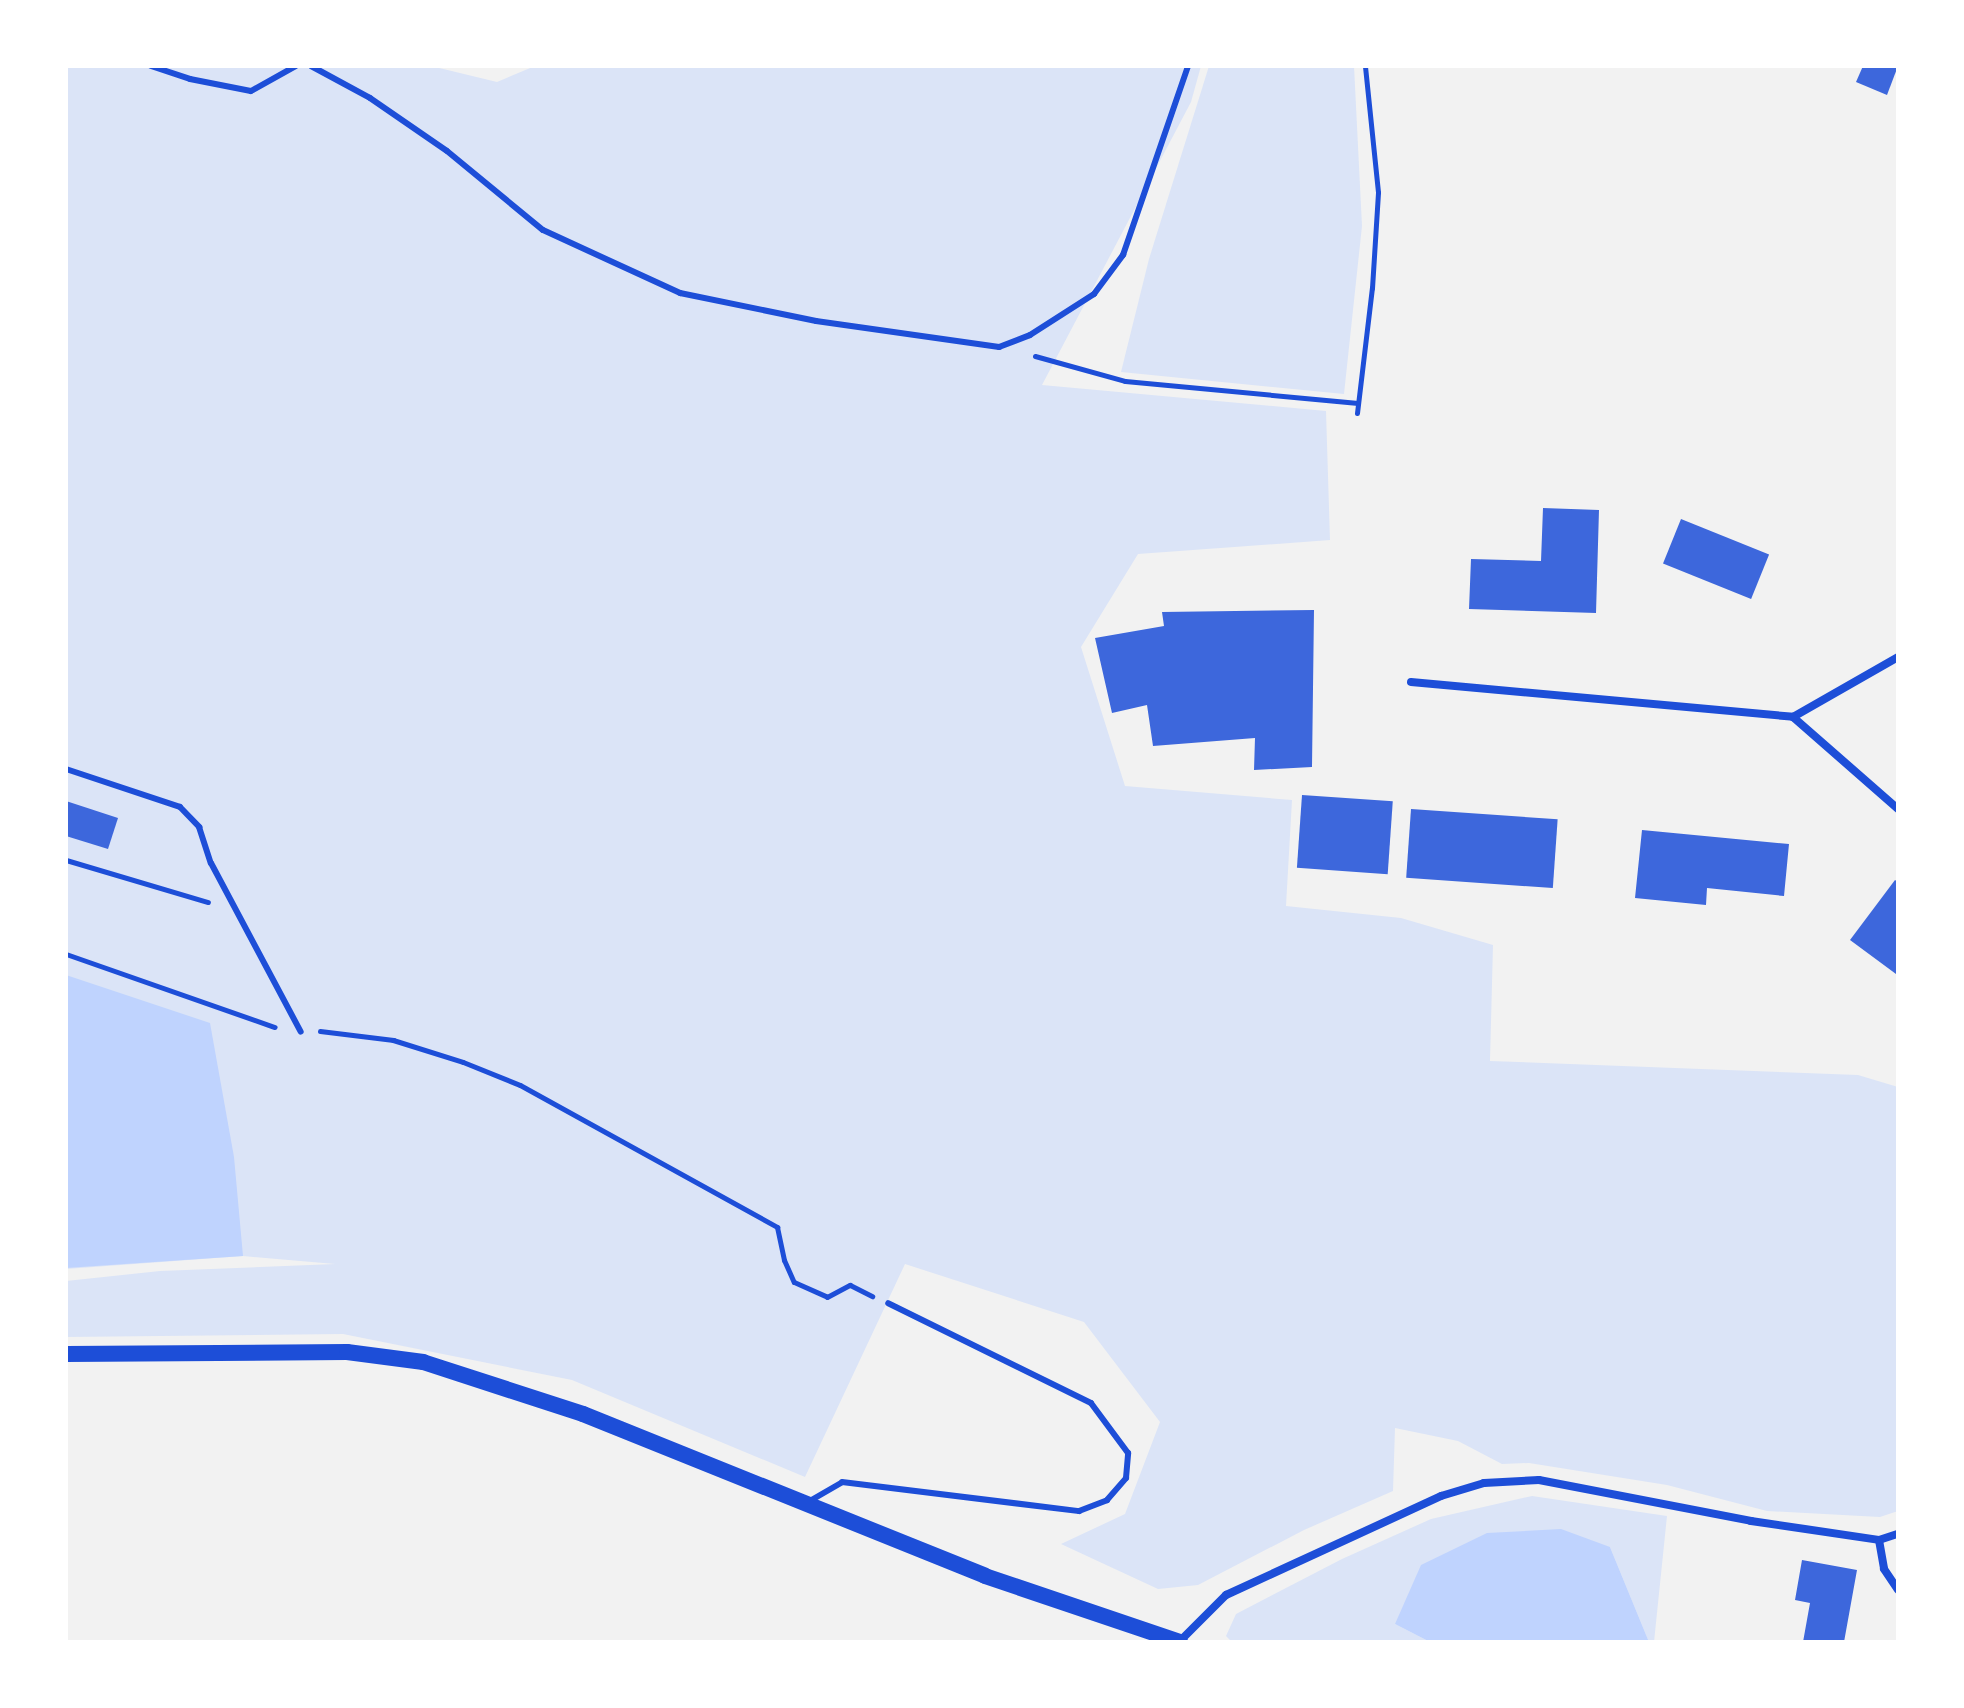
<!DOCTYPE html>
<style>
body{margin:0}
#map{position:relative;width:1964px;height:1708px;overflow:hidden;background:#f2f2f2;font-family:"Work Sans",sans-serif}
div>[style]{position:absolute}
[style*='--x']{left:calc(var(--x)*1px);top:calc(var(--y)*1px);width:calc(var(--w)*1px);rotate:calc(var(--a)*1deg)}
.green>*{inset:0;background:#dbe4f7}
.water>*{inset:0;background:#bfd3fe}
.building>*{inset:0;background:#3d67dc;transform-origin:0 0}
.path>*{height:5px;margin:-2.5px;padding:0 2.5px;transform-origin:2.5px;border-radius:2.5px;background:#1d4ed8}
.service>*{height:6px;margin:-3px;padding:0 3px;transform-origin:3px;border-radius:3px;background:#1d4ed8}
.minor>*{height:8px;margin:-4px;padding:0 4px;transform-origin:4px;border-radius:4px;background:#1d4ed8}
.secondary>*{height:16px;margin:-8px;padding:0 8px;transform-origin:8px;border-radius:8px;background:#1d4ed8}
span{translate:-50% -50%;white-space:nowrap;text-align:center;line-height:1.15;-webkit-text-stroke:6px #fff;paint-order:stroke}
.frame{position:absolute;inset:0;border:68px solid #fff;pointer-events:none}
</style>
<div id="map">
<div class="green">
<div style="clip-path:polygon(66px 66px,431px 66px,497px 82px,535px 66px,1201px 66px,1191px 102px,1042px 385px,1326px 411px,1330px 540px,1138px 554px,1081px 647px,1125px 786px,1292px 800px,1286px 906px,1401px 918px,1493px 945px,1490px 1061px,1858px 1075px,1898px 1087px,1898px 1511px,1880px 1517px,1767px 1511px,1667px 1485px,1529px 1463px,1502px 1464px,1458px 1441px,1395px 1428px,1393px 1491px,1304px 1530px,1198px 1585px,1158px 1589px,1061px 1544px,1125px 1514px,1160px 1422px,1084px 1322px,905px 1264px,805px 1477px,572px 1380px,343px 1334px,66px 1337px,66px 1281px,160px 1271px,335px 1264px,243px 1256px,66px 1269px)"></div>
<div style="clip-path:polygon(1209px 66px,1354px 66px,1362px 226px,1344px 394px,1121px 372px,1149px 259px)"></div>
<div style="clip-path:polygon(1532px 1496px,1667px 1516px,1654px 1642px,1649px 1642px,1610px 1547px,1395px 1624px,1430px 1642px,1232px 1642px,1226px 1636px,1236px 1614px,1342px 1559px,1431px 1519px)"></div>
</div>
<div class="water">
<div style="clip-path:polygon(66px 975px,210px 1023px,234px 1157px,243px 1256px,66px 1268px)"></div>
<div style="clip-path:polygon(1561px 1529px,1610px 1547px,1649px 1642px,1430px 1642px,1395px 1624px,1421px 1565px,1487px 1533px)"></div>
</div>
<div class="building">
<div style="clip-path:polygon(1863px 66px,1898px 66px,1887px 95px,1856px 82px)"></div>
<div style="clip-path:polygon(1543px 508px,1599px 510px,1596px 613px,1469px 609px,1471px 559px,1541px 561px)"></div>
<div style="left:1681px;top:519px;width:95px;height:48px;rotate:22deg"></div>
<div style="clip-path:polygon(1314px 610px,1312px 767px,1254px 770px,1255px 738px,1153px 746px,1147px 705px,1112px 713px,1095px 638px,1164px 626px,1162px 612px)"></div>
<div style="left:1302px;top:795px;width:91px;height:73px;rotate:4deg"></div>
<div style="clip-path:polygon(66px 801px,118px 818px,108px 849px,66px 836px)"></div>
<div style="left:1411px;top:809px;width:147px;height:69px;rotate:4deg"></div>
<div style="clip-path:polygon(1642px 830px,1789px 844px,1784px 896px,1707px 888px,1706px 905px,1635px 898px)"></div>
<div style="clip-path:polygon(1895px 880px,1898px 882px,1896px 974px,1850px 940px)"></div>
<div style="clip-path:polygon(1802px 1560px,1857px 1570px,1844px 1642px,1803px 1642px,1810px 1603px,1795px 1600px)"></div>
</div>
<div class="path">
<div style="--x:1035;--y:356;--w:93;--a:15.5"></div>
<div style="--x:1125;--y:381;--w:234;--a:5.4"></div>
<div style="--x:1357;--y:413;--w:126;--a:-83.2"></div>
<div style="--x:1372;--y:288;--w:96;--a:-86.4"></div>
<div style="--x:1378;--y:192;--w:127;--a:-95.9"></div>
<div style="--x:66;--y:860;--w:148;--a:16.5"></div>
<div style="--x:66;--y:954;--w:221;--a:19.3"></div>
<div style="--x:320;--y:1031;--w:74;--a:7"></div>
<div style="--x:393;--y:1040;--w:73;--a:17.4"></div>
<div style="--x:463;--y:1062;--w:61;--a:22"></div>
<div style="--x:520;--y:1085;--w:294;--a:28.9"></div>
<div style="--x:777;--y:1227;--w:34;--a:78"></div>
<div style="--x:784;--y:1260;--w:24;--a:66"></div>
<div style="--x:794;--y:1282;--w:36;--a:24"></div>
<div style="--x:827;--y:1297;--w:26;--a:-28"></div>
<div style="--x:850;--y:1285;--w:25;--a:27"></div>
</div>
<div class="service">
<div style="--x:151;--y:66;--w:41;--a:18.4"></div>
<div style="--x:190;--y:79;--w:62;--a:11.1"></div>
<div style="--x:251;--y:91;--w:51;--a:-29.1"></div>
<div style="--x:311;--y:66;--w:67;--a:28.5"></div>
<div style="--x:370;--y:98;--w:93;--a:34.5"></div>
<div style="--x:447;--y:151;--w:124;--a:39.5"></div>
<div style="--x:543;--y:230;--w:151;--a:24.7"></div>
<div style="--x:680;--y:293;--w:139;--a:11.6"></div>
<div style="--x:816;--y:321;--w:185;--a:8.1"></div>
<div style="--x:999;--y:347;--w:33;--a:-21"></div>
<div style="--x:1030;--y:335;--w:76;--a:-32.6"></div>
<div style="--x:1094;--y:294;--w:49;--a:-53.4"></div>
<div style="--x:1123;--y:255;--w:200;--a:-71"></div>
<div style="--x:66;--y:769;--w:120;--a:18.4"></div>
<div style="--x:180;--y:807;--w:28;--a:46"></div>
<div style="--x:199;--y:827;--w:38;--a:72"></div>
<div style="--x:211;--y:863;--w:191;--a:62"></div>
<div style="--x:808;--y:1502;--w:39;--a:-30"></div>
<div style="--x:842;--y:1482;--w:239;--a:7"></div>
<div style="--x:1079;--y:1511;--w:30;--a:-21"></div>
<div style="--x:1107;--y:1500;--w:29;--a:-49"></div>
<div style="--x:1126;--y:1478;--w:25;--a:-85"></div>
<div style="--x:1128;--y:1453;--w:62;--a:-126.5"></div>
<div style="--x:1091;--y:1403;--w:226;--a:-153.8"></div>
</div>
<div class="minor">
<div style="--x:1411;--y:682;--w:384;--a:5.2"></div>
<div style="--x:1793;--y:717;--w:121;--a:-29.7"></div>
<div style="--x:1793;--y:717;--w:140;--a:41.2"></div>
<div style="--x:1879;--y:1540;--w:29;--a:80"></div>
<div style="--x:1884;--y:1569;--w:25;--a:56"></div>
<div style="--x:1180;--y:1641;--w:65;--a:-45"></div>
<div style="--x:1226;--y:1595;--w:237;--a:-24.7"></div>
<div style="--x:1441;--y:1496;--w:45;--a:-16.8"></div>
<div style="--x:1484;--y:1483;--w:55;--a:-3.1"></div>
<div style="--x:1539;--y:1480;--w:216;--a:10.9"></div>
<div style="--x:1751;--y:1521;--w:129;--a:8.4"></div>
<div style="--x:1879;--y:1540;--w:20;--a:-18"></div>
</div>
<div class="secondary">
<div style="--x:66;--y:1354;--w:281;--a:-0.4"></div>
<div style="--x:347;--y:1352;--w:77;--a:7.5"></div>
<div style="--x:423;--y:1362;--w:168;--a:18"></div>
<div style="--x:583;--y:1414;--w:433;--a:21.9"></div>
<div style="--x:985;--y:1576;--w:206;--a:18.7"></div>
</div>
<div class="frame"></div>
</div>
